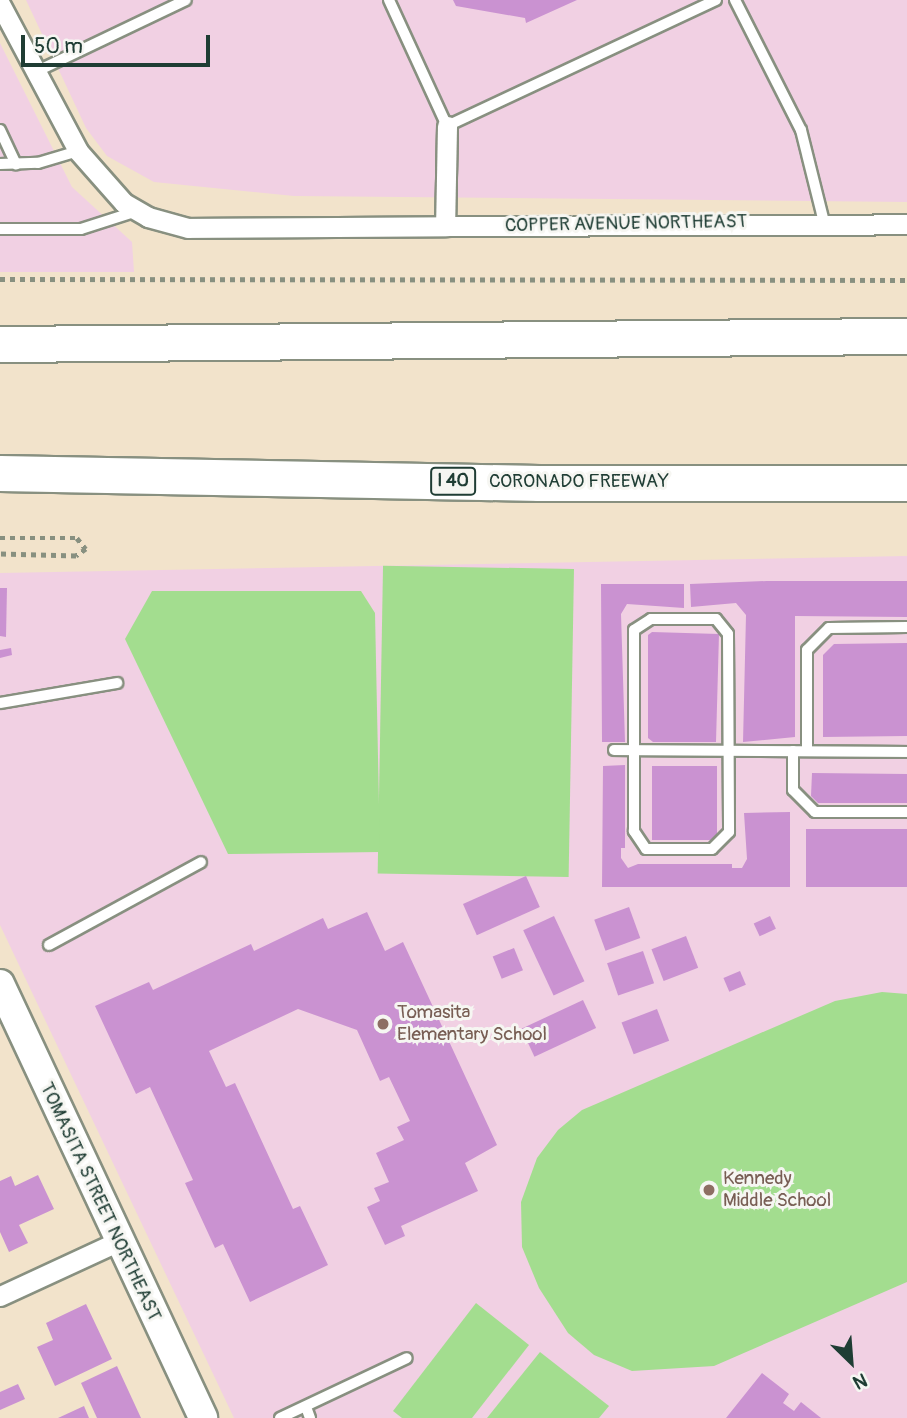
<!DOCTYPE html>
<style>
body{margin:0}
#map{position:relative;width:907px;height:1418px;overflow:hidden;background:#f2e3cb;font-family:Pangolin,sans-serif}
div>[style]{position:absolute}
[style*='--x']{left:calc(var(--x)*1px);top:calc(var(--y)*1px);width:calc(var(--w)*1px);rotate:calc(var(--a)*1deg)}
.built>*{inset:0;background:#f1d0e3}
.green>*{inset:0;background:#a3dd8f;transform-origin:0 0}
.building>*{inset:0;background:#ca92d1;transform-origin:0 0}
.path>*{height:4.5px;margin-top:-2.25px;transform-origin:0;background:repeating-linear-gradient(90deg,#889080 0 5px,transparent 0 10px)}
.roads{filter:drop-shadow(2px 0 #889080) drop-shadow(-2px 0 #889080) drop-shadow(0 2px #889080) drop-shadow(0 -2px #889080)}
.lane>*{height:10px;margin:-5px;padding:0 5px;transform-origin:5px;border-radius:5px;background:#fff}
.street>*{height:19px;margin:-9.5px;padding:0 9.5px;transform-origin:9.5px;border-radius:9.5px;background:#fff}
.secondary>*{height:28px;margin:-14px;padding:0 14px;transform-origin:14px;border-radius:14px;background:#fff}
.highway>*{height:35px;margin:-17.5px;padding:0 17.5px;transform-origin:17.5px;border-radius:17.5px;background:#fff}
.dots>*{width:19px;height:19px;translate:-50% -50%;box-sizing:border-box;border:4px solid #f6f6f2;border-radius:50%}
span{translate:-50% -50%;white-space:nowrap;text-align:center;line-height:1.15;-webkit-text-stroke:6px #f6f6f2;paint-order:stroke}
.shield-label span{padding:2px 5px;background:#f6f6f2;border:2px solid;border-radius:5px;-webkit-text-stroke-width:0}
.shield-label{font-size:18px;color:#1f3d34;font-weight:700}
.street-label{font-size:19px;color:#1f3d34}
.education-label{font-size:19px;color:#785e54}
.left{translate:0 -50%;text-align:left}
.north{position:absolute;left:816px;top:1327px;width:70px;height:70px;-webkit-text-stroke:5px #f6f6f2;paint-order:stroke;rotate:155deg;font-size:19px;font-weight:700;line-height:28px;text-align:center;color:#1f3d34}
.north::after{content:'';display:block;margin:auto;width:24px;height:32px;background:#1f3d34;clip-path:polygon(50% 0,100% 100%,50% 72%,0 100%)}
.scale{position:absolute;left:21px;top:35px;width:189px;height:32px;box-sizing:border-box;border:4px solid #1f3d34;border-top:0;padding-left:9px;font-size:21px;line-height:24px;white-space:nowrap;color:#1f3d34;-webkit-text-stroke:5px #f6f6f2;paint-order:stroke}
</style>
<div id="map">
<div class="built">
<div style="clip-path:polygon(26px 0,907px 0,907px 202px,294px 196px,154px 182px,107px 156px,86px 128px)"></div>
<div style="clip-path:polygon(0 43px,72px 187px,132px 242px,134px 272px,0 272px)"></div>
<div style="clip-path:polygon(907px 556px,907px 1418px,234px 1418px,0 925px,0 573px)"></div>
</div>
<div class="green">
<div style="left:574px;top:569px;width:308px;height:191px;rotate:91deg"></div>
<div style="clip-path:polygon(152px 591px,361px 591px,375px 613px,380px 852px,228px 854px,125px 639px)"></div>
<div style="clip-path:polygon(882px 992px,907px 994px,907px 1282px,714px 1366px,632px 1371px,594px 1355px,568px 1333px,539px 1288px,522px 1247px,521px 1202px,537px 1158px,558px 1130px,582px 1110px,835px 1001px)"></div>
<div style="clip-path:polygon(476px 1303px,529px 1345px,472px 1418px,402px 1418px,393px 1411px)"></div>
<div style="clip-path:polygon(540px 1352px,609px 1406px,599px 1418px,487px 1418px)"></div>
</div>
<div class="building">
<div style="clip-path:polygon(453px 0,577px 0,526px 23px,525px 18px,456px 6px)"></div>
<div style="clip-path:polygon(767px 581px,907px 581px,907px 617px,795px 616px,795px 737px,743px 742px,746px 615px,736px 603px,691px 607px,690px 584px)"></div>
<div style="clip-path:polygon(601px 584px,684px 584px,684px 608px,627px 604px,621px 614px,625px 742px,602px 742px)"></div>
<div style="clip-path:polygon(0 588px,7px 588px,6px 637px,0 636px)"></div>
<div style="clip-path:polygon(652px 632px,719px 634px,716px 742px,653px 742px,648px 738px,648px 635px)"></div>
<div style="clip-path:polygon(907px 643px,907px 736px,823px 737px,823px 655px,834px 644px)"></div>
<div style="clip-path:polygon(11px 648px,12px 655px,0 658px,0 650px)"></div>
<div style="clip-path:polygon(625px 765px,625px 848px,621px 848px,621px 858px,628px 868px,638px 864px,732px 864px,732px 868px,742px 868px,747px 859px,744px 813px,790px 812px,790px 887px,602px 887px,603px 766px)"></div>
<div style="left:652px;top:766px;width:65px;height:74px"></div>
<div style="clip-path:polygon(812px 773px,907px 774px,907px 803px,818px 803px,811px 796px)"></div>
<div style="left:806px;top:829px;width:101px;height:58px"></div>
<div style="left:526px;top:876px;width:34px;height:69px;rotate:66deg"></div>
<div style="left:629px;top:907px;width:33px;height:37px;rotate:70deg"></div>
<div style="clip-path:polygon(367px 912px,385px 951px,403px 942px,497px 1145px,465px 1163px,478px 1191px,401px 1226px,405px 1236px,385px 1245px,367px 1207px,380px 1201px,374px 1188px,389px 1182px,376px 1153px,404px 1140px,397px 1127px,410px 1121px,389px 1077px,380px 1081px,357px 1030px,298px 1009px,209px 1051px,226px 1087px,235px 1083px,293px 1209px,300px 1206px,328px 1265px,250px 1302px,223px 1244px,215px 1248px,185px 1183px,193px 1180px,150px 1087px,136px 1094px,95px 1006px,149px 982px,153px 990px,251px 944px,254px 951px,323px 918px,328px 929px)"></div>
<div style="left:554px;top:916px;width:72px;height:34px;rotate:65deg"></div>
<div style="left:770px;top:916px;width:14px;height:18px;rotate:65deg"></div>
<div style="left:686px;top:936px;width:34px;height:37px;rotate:69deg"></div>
<div style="left:514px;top:948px;width:24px;height:23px;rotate:68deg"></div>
<div style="left:643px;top:951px;width:34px;height:38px;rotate:71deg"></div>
<div style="left:740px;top:971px;width:15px;height:18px;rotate:67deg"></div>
<div style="left:583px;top:1000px;width:31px;height:68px;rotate:65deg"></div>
<div style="left:657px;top:1009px;width:34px;height:38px;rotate:69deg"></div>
<div style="clip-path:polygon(38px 1175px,54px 1209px,19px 1225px,28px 1243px,9px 1252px,0 1232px,0 1181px,11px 1176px,15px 1186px)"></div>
<div style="clip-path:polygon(86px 1304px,112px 1359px,55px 1386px,37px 1347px,53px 1340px,46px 1323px)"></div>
<div style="clip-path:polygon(117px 1366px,141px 1418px,97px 1418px,81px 1383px)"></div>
<div style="clip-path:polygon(762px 1373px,789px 1394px,783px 1403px,794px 1411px,801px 1402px,821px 1418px,726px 1418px)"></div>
<div style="clip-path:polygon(18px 1384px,25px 1399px,0 1410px,0 1392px)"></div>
<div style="clip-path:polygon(84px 1406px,89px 1418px,58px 1418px)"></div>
</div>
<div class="path">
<div style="--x:0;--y:279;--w:907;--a:0.06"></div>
<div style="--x:0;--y:538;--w:77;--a:0"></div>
<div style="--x:77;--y:538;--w:14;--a:51"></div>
<div style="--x:86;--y:549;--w:12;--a:145"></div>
<div style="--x:76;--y:556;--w:76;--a:-178.5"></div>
</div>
<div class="roads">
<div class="lane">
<div style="--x:389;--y:0;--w:139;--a:65.3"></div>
<div style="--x:447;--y:126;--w:297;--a:-25.1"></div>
<div style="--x:735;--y:0;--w:146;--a:63.1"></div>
<div style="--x:801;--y:130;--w:95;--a:76"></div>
<div style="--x:35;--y:72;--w:167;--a:-25.5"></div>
<div style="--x:0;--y:130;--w:38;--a:65"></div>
<div style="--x:0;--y:164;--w:38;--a:-2"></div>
<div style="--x:38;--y:163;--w:42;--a:-16.7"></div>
<div style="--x:0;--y:229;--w:81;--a:0"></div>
<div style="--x:81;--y:229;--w:59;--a:-17.8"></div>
<div style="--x:651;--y:619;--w:65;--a:0"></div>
<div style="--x:716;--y:619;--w:19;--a:51"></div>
<div style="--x:728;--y:634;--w:198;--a:89.7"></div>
<div style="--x:729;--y:832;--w:24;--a:135"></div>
<div style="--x:712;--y:849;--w:66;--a:180"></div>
<div style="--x:646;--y:849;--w:22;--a:-124"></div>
<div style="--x:634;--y:831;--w:201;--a:-90"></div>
<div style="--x:634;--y:630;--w:20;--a:-33"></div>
<div style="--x:0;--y:703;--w:119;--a:-9.7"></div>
<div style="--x:614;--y:750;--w:293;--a:0.4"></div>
<div style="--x:793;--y:751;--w:39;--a:90"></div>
<div style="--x:793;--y:790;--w:31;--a:45"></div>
<div style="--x:815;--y:812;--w:92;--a:0"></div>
<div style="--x:807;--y:751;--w:101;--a:-90"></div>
<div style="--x:807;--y:650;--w:31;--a:-45"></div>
<div style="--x:829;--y:628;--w:78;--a:-0.7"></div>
<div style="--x:49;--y:945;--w:173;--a:-28.6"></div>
<div style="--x:306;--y:1407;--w:12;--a:70"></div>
<div style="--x:280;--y:1418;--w:140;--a:-25.3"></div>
</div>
<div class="street">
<div style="--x:0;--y:4;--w:166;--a:62"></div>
<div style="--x:78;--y:151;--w:69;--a:48.5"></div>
<div style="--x:124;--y:203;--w:28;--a:30"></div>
<div style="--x:148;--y:217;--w:41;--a:15.4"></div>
<div style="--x:188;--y:228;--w:257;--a:-0.4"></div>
<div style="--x:447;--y:126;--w:100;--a:91.1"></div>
<div style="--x:445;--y:226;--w:462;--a:-0.2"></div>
<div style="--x:0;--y:1296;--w:129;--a:-24.8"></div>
</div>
<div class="secondary">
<div style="--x:0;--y:984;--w:479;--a:64.9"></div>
</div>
<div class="highway">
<div style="--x:0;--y:344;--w:907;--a:-0.51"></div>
<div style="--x:0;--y:473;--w:539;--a:1.06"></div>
<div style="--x:539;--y:483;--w:368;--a:0"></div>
</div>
</div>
<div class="dots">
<div style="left:383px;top:1024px;background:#8d6e63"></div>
<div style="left:709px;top:1190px;background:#8d6e63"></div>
</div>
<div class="shield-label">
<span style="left:453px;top:481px">I 40</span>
</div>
<div class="street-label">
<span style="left:626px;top:224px;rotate:-1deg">COPPER AVENUE NORTHEAST</span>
<span style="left:579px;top:482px">CORONADO FREEWAY</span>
<span style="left:100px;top:1202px;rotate:65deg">TOMASITA STREET NORTHEAST</span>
</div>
<div class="education-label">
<span class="left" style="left:397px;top:1024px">Tomasita<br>Elementary School</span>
<span class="left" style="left:723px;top:1190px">Kennedy<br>Middle School</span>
</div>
<div class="north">N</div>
<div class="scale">50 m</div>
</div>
